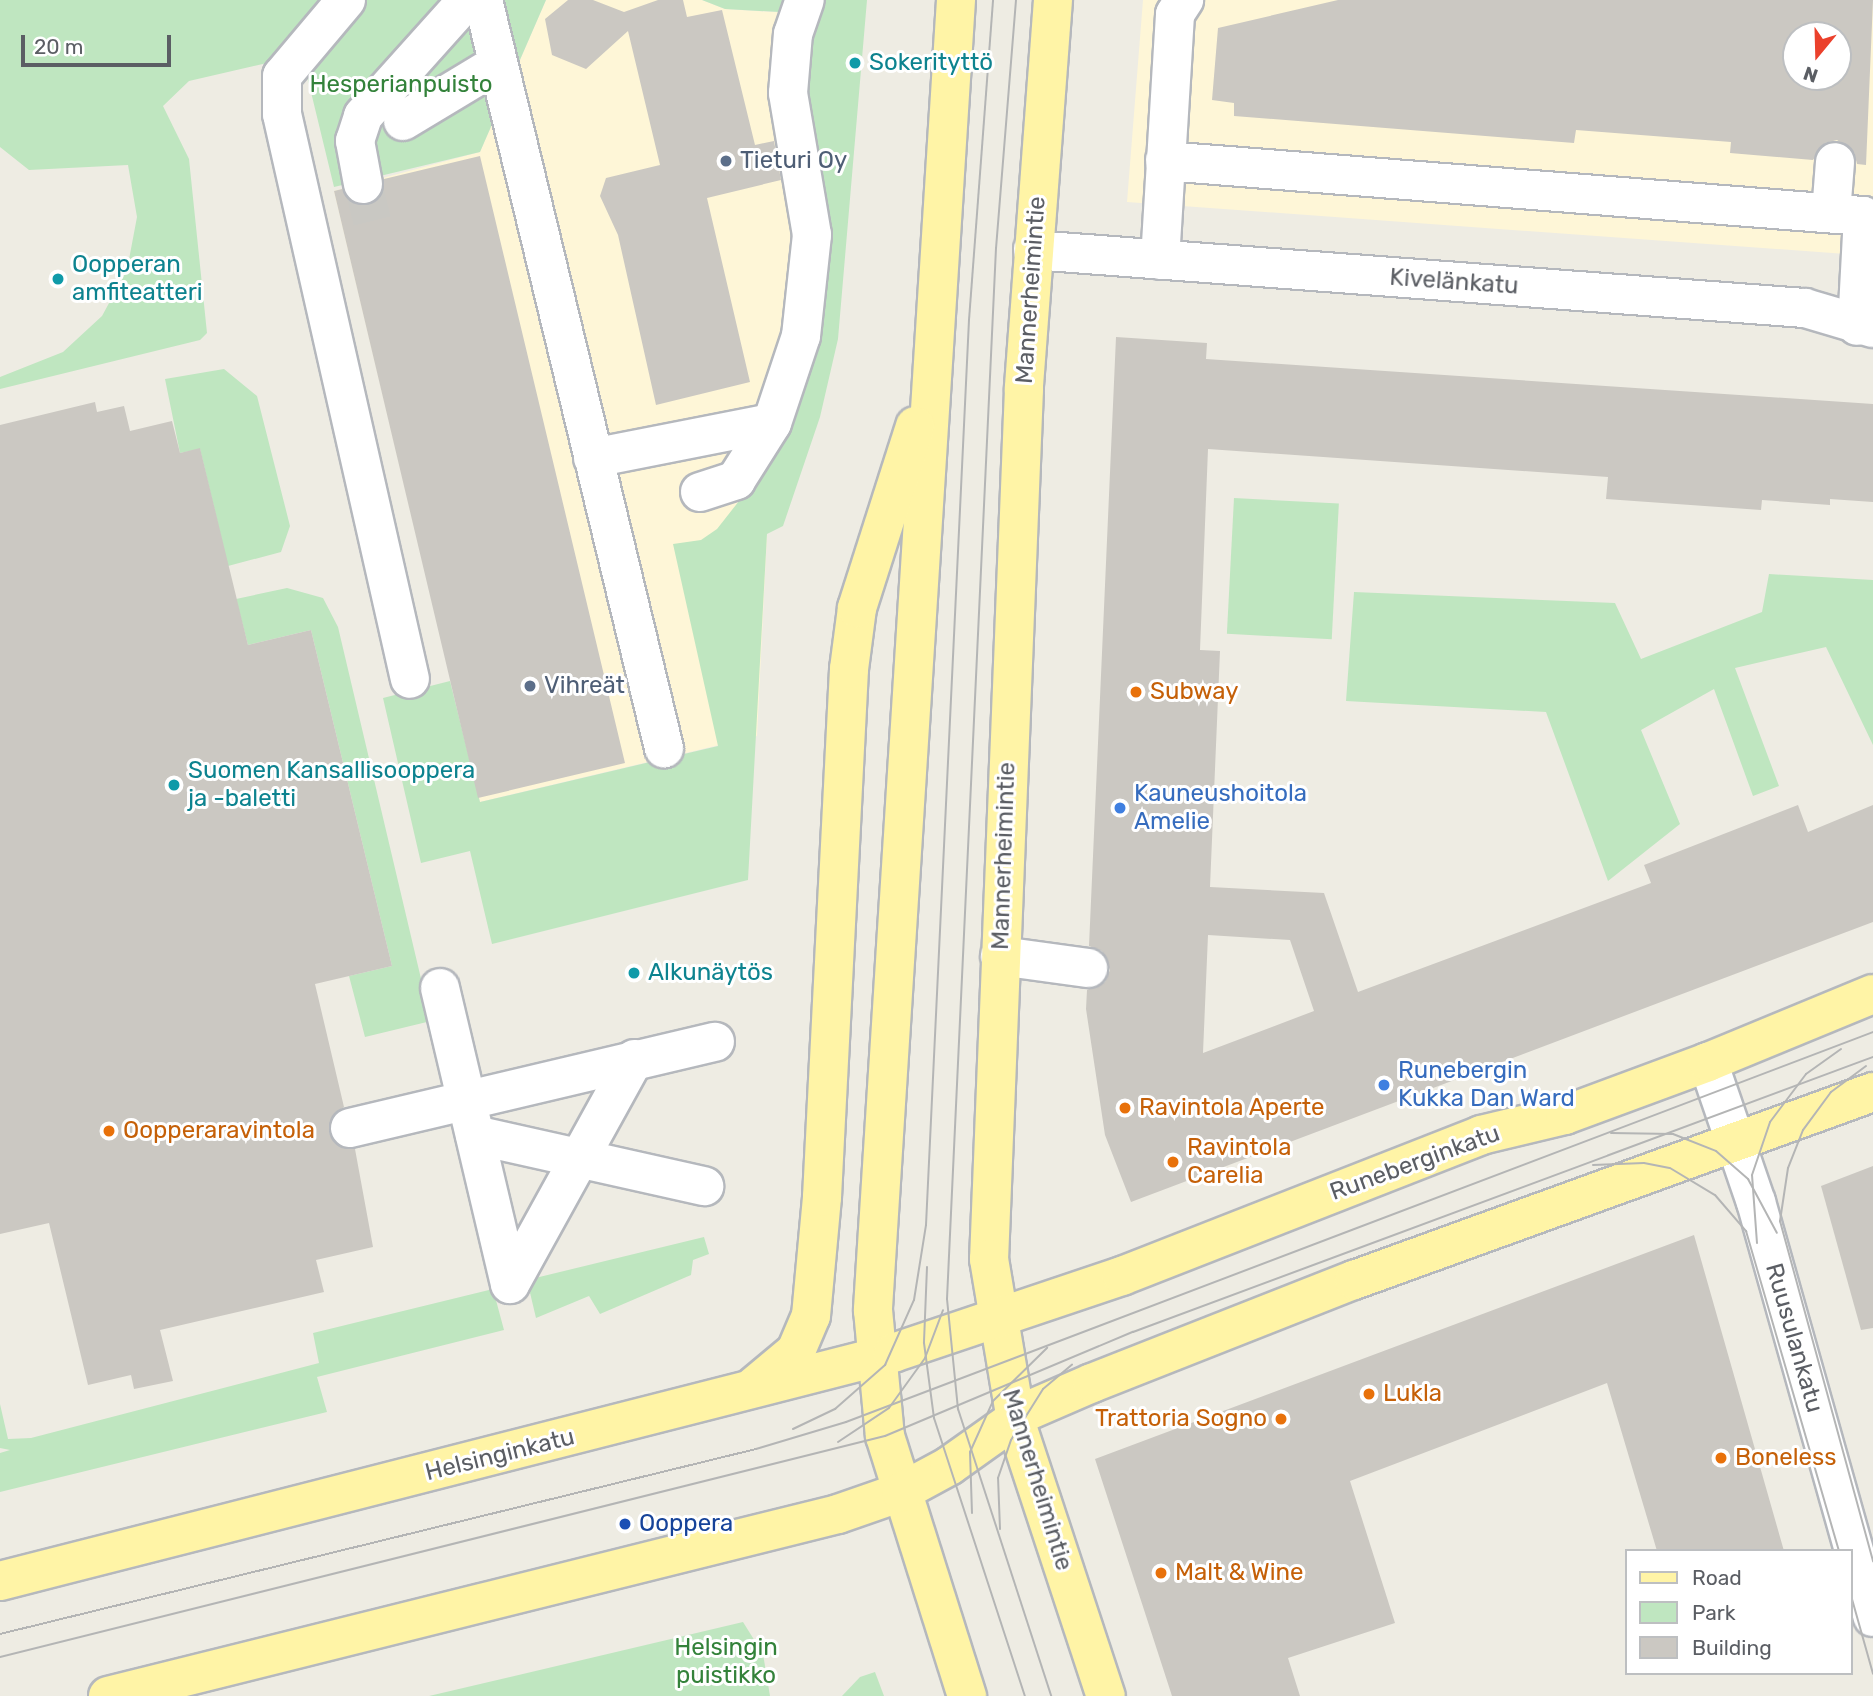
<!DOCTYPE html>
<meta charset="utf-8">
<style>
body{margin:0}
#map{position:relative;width:1873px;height:1696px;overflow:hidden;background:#eeece3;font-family:Rubik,sans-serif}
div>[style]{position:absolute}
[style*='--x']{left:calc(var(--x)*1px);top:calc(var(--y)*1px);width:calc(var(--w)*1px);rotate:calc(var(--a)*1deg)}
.commercial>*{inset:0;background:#fef6d7}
.green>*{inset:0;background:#bfe6c0;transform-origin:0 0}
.building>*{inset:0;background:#cbc8c2}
.minor-tunnel>*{height:38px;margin-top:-19px;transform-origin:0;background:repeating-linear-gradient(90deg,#c9c8c3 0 38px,transparent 0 57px)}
.roads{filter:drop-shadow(2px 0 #b5b8bd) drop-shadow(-2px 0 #b5b8bd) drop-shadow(0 2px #b5b8bd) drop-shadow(0 -2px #b5b8bd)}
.minor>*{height:38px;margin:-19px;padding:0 19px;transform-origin:19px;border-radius:19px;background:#fff}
.major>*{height:38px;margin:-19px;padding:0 19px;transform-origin:19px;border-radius:19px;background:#fff4a6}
.tram>*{height:2px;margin:-1px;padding:0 1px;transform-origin:1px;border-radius:1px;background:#b4b5b5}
.dots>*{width:19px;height:19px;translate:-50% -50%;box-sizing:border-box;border:4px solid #fff;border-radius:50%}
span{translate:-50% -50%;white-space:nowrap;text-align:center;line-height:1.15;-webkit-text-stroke:6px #fff;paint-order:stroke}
.culture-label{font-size:24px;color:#0d838f}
.left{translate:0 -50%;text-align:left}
.park-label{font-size:24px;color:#33823a}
.service-label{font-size:24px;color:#4e5e75}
.street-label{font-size:24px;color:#5b5e64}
.food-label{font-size:24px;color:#c56008}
.right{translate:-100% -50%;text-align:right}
.shop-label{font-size:24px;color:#366cbe}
.transit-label{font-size:24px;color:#164399}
.legend{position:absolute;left:1625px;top:1549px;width:228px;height:126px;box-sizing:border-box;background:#fff;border:2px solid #bdbfc1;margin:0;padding:9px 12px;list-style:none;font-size:21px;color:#5b5e64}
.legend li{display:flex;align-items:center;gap:14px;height:35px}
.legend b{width:35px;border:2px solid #bdbfc1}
.north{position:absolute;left:1782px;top:21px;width:70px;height:70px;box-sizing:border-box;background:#fff;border:2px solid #bdbfc1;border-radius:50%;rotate:199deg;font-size:19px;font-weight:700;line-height:28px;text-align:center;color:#5b5e64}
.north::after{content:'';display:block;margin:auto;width:24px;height:32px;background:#eb412c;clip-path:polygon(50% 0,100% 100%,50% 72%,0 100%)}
.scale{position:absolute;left:21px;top:35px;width:150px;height:32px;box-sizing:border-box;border:4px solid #5b5e64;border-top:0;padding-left:9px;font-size:21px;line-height:24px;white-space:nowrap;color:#5b5e64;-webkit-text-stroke:5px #fff;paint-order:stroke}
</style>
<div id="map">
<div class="commercial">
<div style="clip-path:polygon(546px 0,702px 0,725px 9px,839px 16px,811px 364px,767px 534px,757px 736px,480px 802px,334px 191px,480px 152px)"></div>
<div style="clip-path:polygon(evenodd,1143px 0,1873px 0,1873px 256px,1127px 202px,1143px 0,1796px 35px,1838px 35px,1838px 77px,1796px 77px,1796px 35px)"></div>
</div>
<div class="green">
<div style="clip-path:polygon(0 0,546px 0,480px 152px,334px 187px,302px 55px,189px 81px,163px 106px,189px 159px,207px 333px,200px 340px,0 389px,0 377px,63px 352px,102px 316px,127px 270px,137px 217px,128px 165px,29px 170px,0 147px)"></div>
<div style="clip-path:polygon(702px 0,867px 0,838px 339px,820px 417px,783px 526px,767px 534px,748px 880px,492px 944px,470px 851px,421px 863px,383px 698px,450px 681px,480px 802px,718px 746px,673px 544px,701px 540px,717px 529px,772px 459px,811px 364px,825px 188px,805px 89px,815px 14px,725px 9px)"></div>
<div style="clip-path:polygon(224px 369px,257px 396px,290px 526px,281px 552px,228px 566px,200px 449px,180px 453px,165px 379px)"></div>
<div style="left:1234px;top:498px;width:105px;height:136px;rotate:3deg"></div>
<div style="clip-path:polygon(1769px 574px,1873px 580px,1873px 745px,1826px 647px,1735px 668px,1779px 786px,1753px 796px,1714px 689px,1641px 730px,1680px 824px,1608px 881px,1546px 712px,1346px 701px,1354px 592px,1615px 603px,1641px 659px,1762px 612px)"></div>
<div style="clip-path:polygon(287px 588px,323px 598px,338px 627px,431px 1021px,365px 1037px,349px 976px,392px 966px,311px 630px,248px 645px,236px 599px)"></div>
<div style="clip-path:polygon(704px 1237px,709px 1254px,693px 1260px,691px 1275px,600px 1314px,589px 1296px,536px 1318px,527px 1280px)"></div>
<div style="clip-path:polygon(493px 1289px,504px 1330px,317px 1377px,327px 1412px,0 1492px,0 1453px,10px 1450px,0 1448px,0 1404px,8px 1439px,31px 1438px,319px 1363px,313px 1333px)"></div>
<div style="clip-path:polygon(743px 1622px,763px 1654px,770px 1696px,429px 1696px)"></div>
<div style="clip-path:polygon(875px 1672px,884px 1696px,842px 1696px,860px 1677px)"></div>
</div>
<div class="building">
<div style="clip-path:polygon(568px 0,593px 0,624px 12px,658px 0,683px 0,687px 17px,722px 10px,755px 145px,774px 141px,781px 180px,707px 198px,750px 382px,656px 405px,618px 235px,600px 196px,606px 178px,660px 165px,628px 31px,586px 69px,552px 55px,545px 19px)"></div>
<div style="clip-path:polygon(evenodd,1338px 0,1873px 0,1866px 165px,1857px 164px,1854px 152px,1837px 140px,1825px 143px,1813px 160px,1730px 153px,1731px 142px,1576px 130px,1574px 143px,1234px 116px,1234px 103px,1212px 100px,1218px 28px,1338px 0,1796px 35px,1838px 35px,1838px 77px,1796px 77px,1796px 35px)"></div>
<div style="clip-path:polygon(480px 156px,625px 763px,478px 798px,334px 191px,342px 189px,355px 204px,368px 205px,383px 192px,384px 179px)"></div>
<div style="clip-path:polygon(evenodd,1116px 337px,1207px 343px,1206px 359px,1873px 404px,1873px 502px,1830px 499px,1830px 505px,1762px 500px,1761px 510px,1606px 499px,1608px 477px,1208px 449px,1200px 650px,1220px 651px,1210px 887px,1324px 893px,1358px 992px,1651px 883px,1644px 865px,1798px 805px,1808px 832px,1873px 805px,1873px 922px,1131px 1202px,1105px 1135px,1086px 1009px,1087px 990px,1105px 982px,1110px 970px,1102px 951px,1089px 946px,1116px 337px,1208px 935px,1290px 940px,1314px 1011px,1203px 1053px,1208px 935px)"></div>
<div style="clip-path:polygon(95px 402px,97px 412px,124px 406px,130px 431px,172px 421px,180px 453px,200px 448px,248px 645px,311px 630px,392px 966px,315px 984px,344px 1107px,335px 1113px,329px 1132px,335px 1143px,355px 1149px,373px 1247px,316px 1260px,324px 1292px,160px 1330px,173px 1381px,134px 1389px,131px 1375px,88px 1385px,49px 1223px,0 1234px,0 425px)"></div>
<div style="clip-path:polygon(1873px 1166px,1873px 1328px,1861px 1330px,1821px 1186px)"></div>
<div style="clip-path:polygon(1694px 1235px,1784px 1551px,1657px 1551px,1607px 1383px,1350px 1481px,1395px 1623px,1288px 1658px,1300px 1696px,1172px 1696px,1095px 1459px)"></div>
</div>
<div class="minor-tunnel">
<div style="--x:363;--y:184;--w:49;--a:76"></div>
</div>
<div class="roads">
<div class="minor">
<div style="--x:346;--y:0;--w:99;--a:130.1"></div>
<div style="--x:282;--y:76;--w:38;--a:90"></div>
<div style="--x:282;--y:114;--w:579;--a:77.24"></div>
<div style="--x:483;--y:0;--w:770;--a:76.4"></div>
<div style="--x:403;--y:121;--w:109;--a:-31.1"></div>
<div style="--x:1165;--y:161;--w:700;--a:4.51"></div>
<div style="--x:1863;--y:216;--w:110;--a:93.1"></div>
<div style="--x:363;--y:184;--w:44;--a:-100.5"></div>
<div style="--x:355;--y:141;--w:26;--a:-72"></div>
<div style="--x:363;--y:116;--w:156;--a:-48.1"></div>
<div style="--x:1831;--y:213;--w:51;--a:-85.5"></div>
<div style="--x:1033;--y:250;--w:774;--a:4.3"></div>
<div style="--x:1805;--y:308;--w:71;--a:16.4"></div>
<div style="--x:1160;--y:260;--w:246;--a:-86.5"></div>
<div style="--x:1175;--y:14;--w:17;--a:-57"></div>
<div style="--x:593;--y:458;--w:182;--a:-11.1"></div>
<div style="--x:700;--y:492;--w:38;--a:-18"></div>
<div style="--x:736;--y:480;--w:67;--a:-57.7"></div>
<div style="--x:772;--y:423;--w:92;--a:-71.6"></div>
<div style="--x:801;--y:336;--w:102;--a:-83.8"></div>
<div style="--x:812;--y:235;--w:144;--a:-99.6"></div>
<div style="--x:788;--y:93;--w:59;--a:-85.2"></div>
<div style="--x:793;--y:34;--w:36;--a:-71"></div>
<div style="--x:1000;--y:956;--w:89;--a:7.8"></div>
<div style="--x:440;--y:988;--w:304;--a:76.7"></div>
<div style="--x:1708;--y:1062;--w:148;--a:71.1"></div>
<div style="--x:1756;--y:1202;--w:431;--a:74.3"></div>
<div style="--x:350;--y:1128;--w:375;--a:-13.3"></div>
<div style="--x:475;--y:1135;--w:235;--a:12.6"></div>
<div style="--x:510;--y:1284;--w:257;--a:-61.1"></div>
</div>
<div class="major">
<div style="--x:956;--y:0;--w:1313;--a:93.63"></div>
<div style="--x:873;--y:1310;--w:127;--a:84.6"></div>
<div style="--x:885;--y:1436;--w:273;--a:72.5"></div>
<div style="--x:1053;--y:0;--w:390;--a:94.3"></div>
<div style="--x:1024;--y:389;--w:871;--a:92.3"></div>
<div style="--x:989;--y:1259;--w:169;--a:80.5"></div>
<div style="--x:1017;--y:1426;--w:284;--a:71.8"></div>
<div style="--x:754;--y:1386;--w:55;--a:-39.8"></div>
<div style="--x:796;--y:1351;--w:38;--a:-67"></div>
<div style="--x:811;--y:1316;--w:120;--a:-84.7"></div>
<div style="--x:822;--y:1197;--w:529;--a:-87.07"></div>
<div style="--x:849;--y:669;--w:62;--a:-82.5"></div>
<div style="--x:857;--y:608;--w:191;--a:-72.3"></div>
<div style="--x:0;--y:1581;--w:922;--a:-14.32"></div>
<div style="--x:893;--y:1353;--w:242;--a:-18.6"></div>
<div style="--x:1122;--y:1276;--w:386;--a:-21.4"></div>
<div style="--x:1481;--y:1135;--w:86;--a:-13.4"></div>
<div style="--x:1565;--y:1115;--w:153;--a:-20.3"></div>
<div style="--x:1708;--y:1062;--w:178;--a:-22.4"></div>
<div style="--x:108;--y:1696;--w:752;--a:-14"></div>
<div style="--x:838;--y:1514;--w:67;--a:-19.2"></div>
<div style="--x:901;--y:1492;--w:55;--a:-28.4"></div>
<div style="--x:949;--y:1466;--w:93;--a:-35.4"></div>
<div style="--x:1025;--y:1412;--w:73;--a:-23.4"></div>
<div style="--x:1092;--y:1383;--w:282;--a:-21.5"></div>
<div style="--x:1354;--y:1280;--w:552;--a:-19.91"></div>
</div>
</div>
<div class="tram">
<div style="--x:1016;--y:0;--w:249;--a:94.6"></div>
<div style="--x:996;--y:248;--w:1052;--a:92.67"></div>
<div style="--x:947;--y:1299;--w:111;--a:84.3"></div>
<div style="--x:958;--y:1409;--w:302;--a:72"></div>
<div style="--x:1866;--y:1066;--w:44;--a:143.4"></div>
<div style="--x:1831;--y:1092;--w:47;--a:126.4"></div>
<div style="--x:1803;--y:1130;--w:41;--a:111.5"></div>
<div style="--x:1788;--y:1168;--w:54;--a:98.6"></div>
<div style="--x:1780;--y:1221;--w:353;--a:74.7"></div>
<div style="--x:1611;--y:1133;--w:62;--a:0.9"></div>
<div style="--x:1673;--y:1134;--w:46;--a:21.6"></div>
<div style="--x:1716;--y:1151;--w:43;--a:41.2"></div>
<div style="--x:1748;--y:1179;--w:61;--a:61.8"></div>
<div style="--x:1593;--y:1165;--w:51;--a:-2.2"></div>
<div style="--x:1644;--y:1163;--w:26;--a:11"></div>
<div style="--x:1670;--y:1168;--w:52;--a:31"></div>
<div style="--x:1715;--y:1195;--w:48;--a:49.3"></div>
<div style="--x:1746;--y:1231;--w:333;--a:73.8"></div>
<div style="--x:1757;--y:1243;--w:68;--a:-94.2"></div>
<div style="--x:1752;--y:1175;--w:56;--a:-71.2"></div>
<div style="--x:1770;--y:1122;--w:60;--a:-53.1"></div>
<div style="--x:1806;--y:1074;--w:43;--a:-35.5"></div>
<div style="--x:927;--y:1267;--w:76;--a:92.3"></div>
<div style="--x:924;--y:1343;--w:76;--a:82.4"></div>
<div style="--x:934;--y:1418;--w:293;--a:71.9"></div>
<div style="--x:793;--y:1429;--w:47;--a:-25.5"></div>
<div style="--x:835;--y:1409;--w:67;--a:-41.3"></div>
<div style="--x:885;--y:1365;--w:71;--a:-66"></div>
<div style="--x:914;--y:1300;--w:76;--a:-80.9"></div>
<div style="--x:926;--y:1225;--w:906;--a:-87.28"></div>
<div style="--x:969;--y:320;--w:321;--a:-85.7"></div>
<div style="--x:838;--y:1442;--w:61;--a:-33.7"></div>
<div style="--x:889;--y:1408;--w:62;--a:-54.2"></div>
<div style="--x:925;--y:1358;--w:51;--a:-69.4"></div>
<div style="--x:972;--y:1513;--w:61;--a:-91.9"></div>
<div style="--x:970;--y:1452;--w:56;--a:-65.7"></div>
<div style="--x:993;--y:1401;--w:76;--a:-44.5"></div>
<div style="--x:1000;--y:1529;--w:51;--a:-92.2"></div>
<div style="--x:998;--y:1478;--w:40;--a:-71.1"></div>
<div style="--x:1011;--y:1440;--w:60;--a:-57.9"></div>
<div style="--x:1043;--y:1389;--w:38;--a:-40"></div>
<div style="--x:1850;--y:1592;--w:85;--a:74.3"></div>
<div style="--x:0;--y:1634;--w:778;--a:-13.75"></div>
<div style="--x:756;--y:1449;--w:94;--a:-16.7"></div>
<div style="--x:846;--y:1422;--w:1099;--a:-20.79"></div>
<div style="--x:0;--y:1657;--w:912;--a:-14.02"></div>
<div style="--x:885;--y:1436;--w:269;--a:-22.8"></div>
<div style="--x:1133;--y:1332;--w:789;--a:-20.39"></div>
</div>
<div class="dots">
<div style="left:855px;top:63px;background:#0f9aa8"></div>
<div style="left:726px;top:161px;background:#5c6f8a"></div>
<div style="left:58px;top:279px;background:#0f9aa8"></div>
<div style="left:530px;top:686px;background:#5c6f8a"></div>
<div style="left:1136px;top:692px;background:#e8710a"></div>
<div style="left:174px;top:785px;background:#0f9aa8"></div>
<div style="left:1120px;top:808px;background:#3f7fe0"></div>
<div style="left:634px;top:973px;background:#0f9aa8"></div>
<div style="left:1384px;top:1085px;background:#3f7fe0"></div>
<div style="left:1125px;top:1108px;background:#e8710a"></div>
<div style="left:109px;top:1131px;background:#e8710a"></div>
<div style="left:1173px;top:1162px;background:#e8710a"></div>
<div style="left:1369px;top:1394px;background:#e8710a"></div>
<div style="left:1281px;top:1419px;background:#e8710a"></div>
<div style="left:1721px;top:1458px;background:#e8710a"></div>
<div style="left:625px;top:1524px;background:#1a4fb4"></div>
<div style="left:1161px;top:1573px;background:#e8710a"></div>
</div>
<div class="culture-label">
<span class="left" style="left:869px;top:63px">Sokerityttö</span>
<span class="left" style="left:72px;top:279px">Oopperan<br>amfiteatteri</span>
<span class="left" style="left:188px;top:785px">Suomen Kansallisooppera<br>ja -baletti</span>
<span class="left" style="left:648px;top:973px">Alkunäytös</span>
</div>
<div class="park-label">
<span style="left:401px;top:85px">Hesperianpuisto</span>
<span style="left:726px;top:1662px">Helsingin<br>puistikko</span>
</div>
<div class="service-label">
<span class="left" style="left:740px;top:161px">Tieturi Oy</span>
<span class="left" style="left:544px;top:686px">Vihreät</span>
</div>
<div class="street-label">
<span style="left:1454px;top:282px;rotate:4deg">Kivelänkatu</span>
<span style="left:1031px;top:290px;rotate:-86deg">Mannerheimintie</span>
<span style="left:1004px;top:856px;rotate:-88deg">Mannerheimintie</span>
<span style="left:1415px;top:1163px;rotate:-20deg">Runeberginkatu</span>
<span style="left:1794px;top:1338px;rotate:74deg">Ruusulankatu</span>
<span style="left:500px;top:1455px;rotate:-14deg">Helsinginkatu</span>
<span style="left:1037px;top:1480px;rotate:73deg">Mannerheimintie</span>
</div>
<div class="food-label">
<span class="left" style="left:1150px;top:692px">Subway</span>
<span class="left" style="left:1139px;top:1108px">Ravintola Aperte</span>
<span class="left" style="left:123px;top:1131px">Oopperaravintola</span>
<span class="left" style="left:1187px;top:1162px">Ravintola<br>Carelia</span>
<span class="left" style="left:1383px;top:1394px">Lukla</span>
<span class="right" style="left:1267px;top:1419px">Trattoria Sogno</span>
<span class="left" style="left:1735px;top:1458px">Boneless</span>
<span class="left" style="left:1175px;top:1573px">Malt &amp; Wine</span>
</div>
<div class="shop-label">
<span class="left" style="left:1134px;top:808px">Kauneushoitola<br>Amelie</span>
<span class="left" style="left:1398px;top:1085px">Runebergin<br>Kukka Dan Ward</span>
</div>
<div class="transit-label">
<span class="left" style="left:639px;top:1524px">Ooppera</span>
</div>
<ul class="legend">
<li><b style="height:9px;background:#fff4a6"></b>Road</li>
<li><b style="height:19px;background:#bfe6c0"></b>Park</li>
<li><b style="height:19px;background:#cbc8c2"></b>Building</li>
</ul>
<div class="north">N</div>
<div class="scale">20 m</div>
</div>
